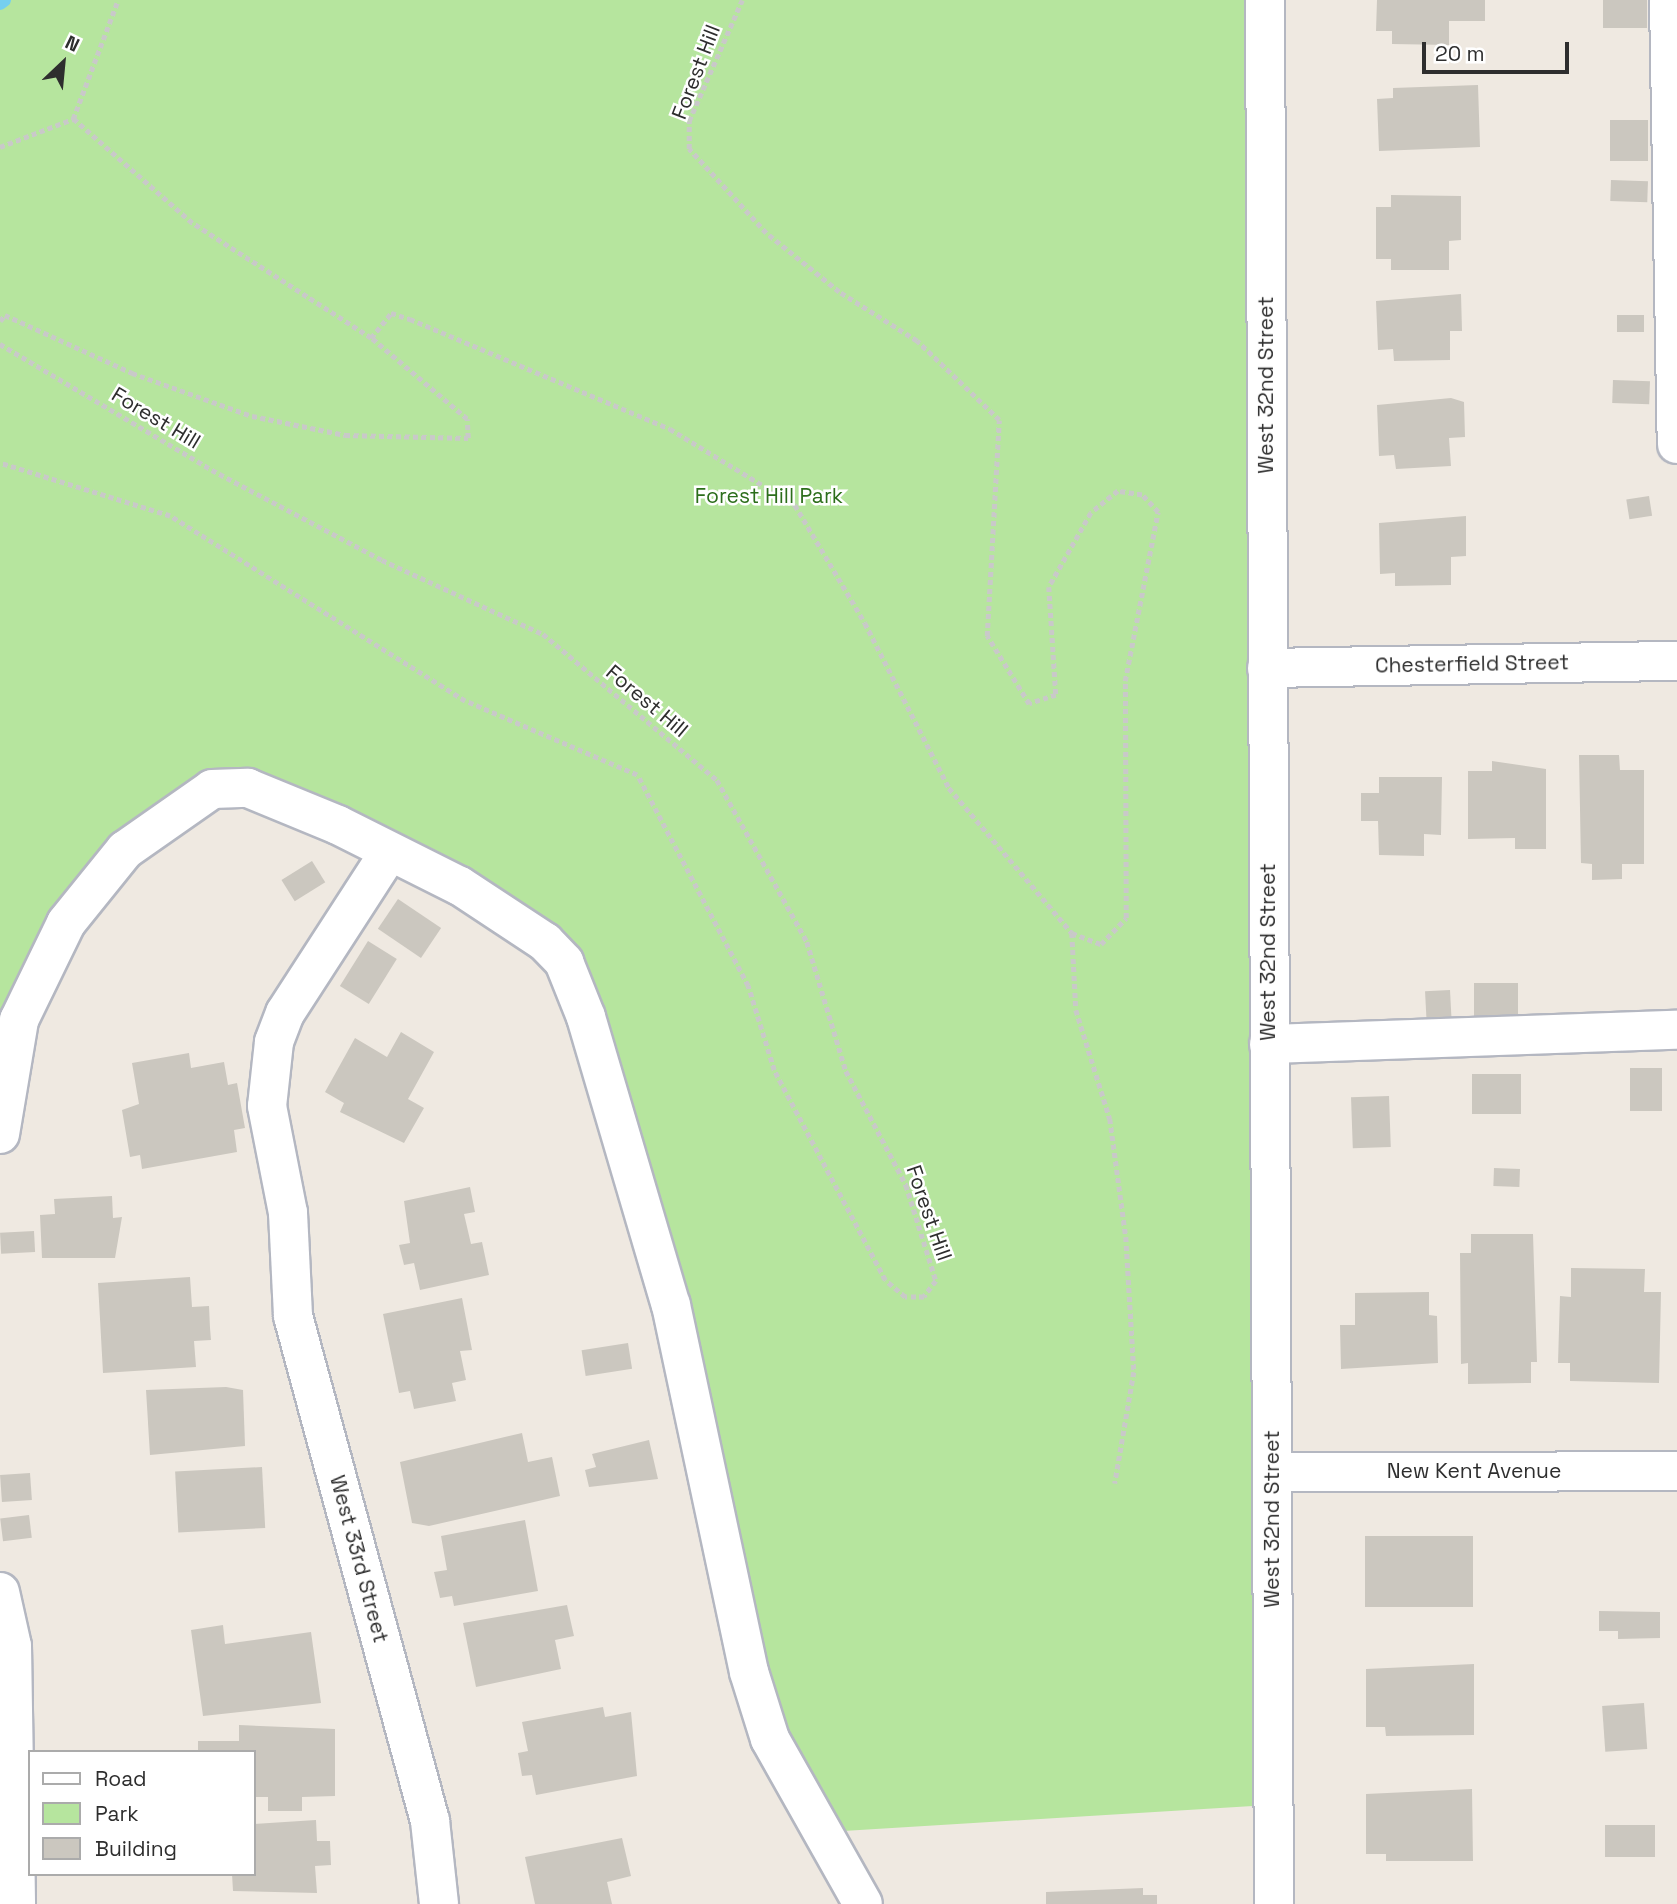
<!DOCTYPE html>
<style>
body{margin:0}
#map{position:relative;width:1677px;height:1904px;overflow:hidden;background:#efe9e1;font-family:"Space Grotesk",sans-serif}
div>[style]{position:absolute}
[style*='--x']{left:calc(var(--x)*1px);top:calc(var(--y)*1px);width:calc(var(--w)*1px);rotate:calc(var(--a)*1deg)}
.green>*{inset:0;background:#b6e59e}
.stream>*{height:14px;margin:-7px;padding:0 7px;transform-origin:7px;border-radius:7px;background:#75cff0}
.building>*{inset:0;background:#cbc7bf;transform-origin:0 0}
.path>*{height:4.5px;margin-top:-2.25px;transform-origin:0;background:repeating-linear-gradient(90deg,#c9c9c9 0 5px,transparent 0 8.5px)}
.roads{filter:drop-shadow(2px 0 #b4b7c1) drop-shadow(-2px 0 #b4b7c1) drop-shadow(0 2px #b4b7c1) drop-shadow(0 -2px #b4b7c1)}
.minor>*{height:38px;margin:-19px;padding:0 19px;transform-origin:19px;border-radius:19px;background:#fff}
span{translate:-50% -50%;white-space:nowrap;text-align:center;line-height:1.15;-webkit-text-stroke:5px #fff;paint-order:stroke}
.street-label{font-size:21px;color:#2e2e2e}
.park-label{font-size:21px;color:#2c6e1b}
.legend{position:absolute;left:28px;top:1750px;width:228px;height:126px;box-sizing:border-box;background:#fff;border:2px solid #ababab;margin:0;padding:9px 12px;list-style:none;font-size:21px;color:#2e2e2e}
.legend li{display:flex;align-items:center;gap:14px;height:35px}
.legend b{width:35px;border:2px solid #ababab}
.north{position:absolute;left:28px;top:28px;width:70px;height:70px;-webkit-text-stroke:5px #fff;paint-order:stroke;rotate:26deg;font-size:19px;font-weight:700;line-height:28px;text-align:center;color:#2e2e2e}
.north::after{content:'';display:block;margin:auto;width:24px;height:32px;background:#2e2e2e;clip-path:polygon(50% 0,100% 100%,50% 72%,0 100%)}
.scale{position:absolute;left:1422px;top:42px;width:147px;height:32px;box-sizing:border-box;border:4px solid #2e2e2e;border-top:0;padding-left:9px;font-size:21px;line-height:24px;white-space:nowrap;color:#2e2e2e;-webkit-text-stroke:5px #fff;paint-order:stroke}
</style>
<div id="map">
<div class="green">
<div style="clip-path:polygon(0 0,1265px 0,1269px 1805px,827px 1832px,796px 1790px,672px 1309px,540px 937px,225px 793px,88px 891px,0 1101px)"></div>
</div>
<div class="stream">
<div style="--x:0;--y:3;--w:5;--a:-37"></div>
</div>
<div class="building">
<div style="clip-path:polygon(1377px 0,1485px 0,1485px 21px,1449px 21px,1449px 45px,1392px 44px,1392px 31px,1376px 31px)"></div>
<div style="left:1603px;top:0;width:44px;height:28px"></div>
<div style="clip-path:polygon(1478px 85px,1480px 147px,1379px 151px,1377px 99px,1393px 98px,1393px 88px)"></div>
<div style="left:1610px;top:120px;width:38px;height:41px"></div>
<div style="left:1611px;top:180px;width:37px;height:21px;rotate:2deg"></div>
<div style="clip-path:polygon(1391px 195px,1461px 196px,1461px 240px,1449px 241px,1449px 270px,1391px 270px,1391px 259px,1376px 259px,1376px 207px,1391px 207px)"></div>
<div style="clip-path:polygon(1461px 294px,1462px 331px,1450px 331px,1450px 360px,1394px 361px,1393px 349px,1378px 350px,1376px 301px)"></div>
<div style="left:1644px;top:315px;width:17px;height:27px;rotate:90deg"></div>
<div style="left:1613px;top:380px;width:37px;height:23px;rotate:2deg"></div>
<div style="clip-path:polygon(1451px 398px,1464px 402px,1465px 437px,1449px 438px,1451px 466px,1396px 469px,1394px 455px,1379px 456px,1377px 405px)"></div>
<div style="left:1649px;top:496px;width:20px;height:23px;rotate:81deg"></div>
<div style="clip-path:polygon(1466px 516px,1466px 556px,1451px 557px,1451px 585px,1395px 586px,1395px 573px,1380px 574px,1379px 523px)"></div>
<div style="clip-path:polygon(1579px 755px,1619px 755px,1620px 770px,1644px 770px,1644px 864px,1622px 864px,1622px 879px,1592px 880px,1592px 864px,1581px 863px)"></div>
<div style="clip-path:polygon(1492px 761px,1546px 769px,1546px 849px,1515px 849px,1515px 838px,1468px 839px,1468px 771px,1492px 771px)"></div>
<div style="clip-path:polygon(1379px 777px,1442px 777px,1441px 835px,1424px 834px,1424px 856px,1379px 855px,1378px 821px,1361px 821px,1361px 793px,1379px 793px)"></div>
<div style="left:312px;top:861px;width:25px;height:36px;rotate:58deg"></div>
<div style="left:398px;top:899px;width:52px;height:36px;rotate:34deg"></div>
<div style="left:368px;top:941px;width:34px;height:53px;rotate:32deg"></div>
<div style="left:1518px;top:983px;width:47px;height:44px;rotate:90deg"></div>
<div style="left:1450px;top:990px;width:40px;height:25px;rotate:87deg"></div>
<div style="clip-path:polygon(401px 1032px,434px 1052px,408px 1099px,424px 1108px,404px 1143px,340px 1112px,344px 1103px,325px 1092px,355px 1038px,387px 1057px)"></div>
<div style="clip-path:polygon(189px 1053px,191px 1068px,224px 1062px,228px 1085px,237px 1083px,245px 1128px,234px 1130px,237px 1152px,142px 1169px,140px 1155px,130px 1157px,122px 1110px,139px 1104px,132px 1063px)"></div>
<div style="left:1630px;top:1068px;width:32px;height:43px"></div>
<div style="left:1521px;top:1074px;width:40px;height:49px;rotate:90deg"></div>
<div style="left:1389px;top:1096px;width:51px;height:38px;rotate:88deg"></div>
<div style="left:1494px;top:1168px;width:26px;height:18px;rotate:2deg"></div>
<div style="clip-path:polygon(470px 1187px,475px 1212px,464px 1214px,471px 1244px,482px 1242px,489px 1275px,420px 1290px,414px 1263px,404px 1265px,399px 1245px,410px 1243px,404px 1201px)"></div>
<div style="clip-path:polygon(112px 1196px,113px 1218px,122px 1217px,115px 1258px,42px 1258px,40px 1215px,55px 1214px,54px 1199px)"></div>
<div style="left:34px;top:1231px;width:21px;height:34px;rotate:87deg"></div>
<div style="clip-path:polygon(1471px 1234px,1533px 1234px,1537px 1362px,1531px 1362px,1531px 1383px,1468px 1384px,1468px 1363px,1461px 1364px,1460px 1253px,1471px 1253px)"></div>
<div style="clip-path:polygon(1571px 1268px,1645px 1269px,1644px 1292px,1661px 1292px,1659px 1383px,1570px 1381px,1570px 1363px,1558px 1363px,1560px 1296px,1571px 1297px)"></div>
<div style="clip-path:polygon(190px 1277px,192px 1307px,209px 1306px,210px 1328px,211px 1340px,194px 1341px,196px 1367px,103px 1373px,98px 1283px)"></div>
<div style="clip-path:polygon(1429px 1292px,1429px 1315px,1437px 1316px,1438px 1363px,1341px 1369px,1340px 1325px,1355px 1325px,1355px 1293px)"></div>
<div style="clip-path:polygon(462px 1298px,472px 1350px,460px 1351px,466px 1380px,452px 1383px,456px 1401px,414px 1409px,410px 1391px,399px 1393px,383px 1314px)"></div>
<div style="left:628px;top:1343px;width:26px;height:47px;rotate:81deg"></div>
<div style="clip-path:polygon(226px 1387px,243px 1390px,245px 1446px,150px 1455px,146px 1390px)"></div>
<div style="clip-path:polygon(522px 1433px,528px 1462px,552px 1457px,560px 1496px,429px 1526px,412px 1523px,400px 1462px)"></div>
<div style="clip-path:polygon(649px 1440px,658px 1479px,589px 1487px,585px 1470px,596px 1467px,592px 1454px)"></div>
<div style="left:262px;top:1467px;width:61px;height:87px;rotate:87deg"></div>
<div style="left:30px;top:1473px;width:27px;height:30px;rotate:86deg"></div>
<div style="left:29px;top:1515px;width:23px;height:29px;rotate:83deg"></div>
<div style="clip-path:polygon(525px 1520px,538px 1591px,454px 1606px,452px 1596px,440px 1598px,434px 1572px,447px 1570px,441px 1536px)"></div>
<div style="left:1473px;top:1536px;width:71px;height:108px;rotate:90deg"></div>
<div style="clip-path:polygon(567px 1605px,574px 1636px,555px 1640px,561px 1669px,476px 1687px,463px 1623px)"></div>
<div style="clip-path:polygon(1599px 1611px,1660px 1612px,1660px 1638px,1618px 1639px,1618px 1631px,1599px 1631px)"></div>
<div style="clip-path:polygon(223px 1625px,225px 1644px,311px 1632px,321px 1703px,203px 1716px,191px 1630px)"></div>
<div style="clip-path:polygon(1474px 1664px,1474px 1735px,1386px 1736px,1385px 1727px,1366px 1727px,1366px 1669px)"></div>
<div style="left:1644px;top:1703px;width:46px;height:42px;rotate:86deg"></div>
<div style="clip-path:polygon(603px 1707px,605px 1717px,631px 1712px,637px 1776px,536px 1795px,532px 1775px,522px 1776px,518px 1753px,528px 1751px,522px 1722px)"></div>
<div style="clip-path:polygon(239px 1725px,335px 1729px,335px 1796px,302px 1797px,302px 1811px,268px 1811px,268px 1797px,254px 1797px,254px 1752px,198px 1752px,198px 1741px,239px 1741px)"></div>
<div style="clip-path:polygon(1472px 1789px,1473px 1861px,1386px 1861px,1386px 1854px,1366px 1854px,1366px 1794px)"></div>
<div style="clip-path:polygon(316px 1820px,317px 1841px,330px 1841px,331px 1865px,315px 1866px,317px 1893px,233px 1891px,232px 1874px,254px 1874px,254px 1824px)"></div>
<div style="left:1605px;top:1825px;width:50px;height:32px"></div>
<div style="clip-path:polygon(622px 1838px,631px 1876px,607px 1882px,612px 1904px,535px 1904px,525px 1857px)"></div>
<div style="clip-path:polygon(1143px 1888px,1143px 1895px,1157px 1895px,1157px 1904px,1046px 1904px,1046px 1892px)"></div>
</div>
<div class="path">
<div style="--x:0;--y:147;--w:78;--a:-21"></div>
<div style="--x:73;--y:119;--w:127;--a:-69.3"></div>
<div style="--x:0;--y:321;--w:8;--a:-50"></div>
<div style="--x:5;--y:315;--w:140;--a:24.5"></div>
<div style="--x:132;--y:373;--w:127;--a:19.7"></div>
<div style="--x:252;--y:416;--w:95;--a:11.5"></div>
<div style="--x:345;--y:435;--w:123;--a:1.4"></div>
<div style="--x:468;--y:438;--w:19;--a:-93"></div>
<div style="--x:467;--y:419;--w:126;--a:-139.8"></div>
<div style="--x:371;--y:338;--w:213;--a:-147.3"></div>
<div style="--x:192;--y:223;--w:158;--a:-138.8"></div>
<div style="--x:371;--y:338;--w:32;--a:-51"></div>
<div style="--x:391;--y:313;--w:20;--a:18"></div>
<div style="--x:410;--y:319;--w:282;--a:22.9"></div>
<div style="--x:670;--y:429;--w:146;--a:31.3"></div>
<div style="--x:795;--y:505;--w:137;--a:59.3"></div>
<div style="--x:865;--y:623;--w:185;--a:63"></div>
<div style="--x:949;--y:788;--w:190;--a:49.7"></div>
<div style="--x:1072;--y:933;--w:31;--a:21"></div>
<div style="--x:1101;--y:944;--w:36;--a:-46"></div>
<div style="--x:1126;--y:918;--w:237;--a:-90.2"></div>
<div style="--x:1125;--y:681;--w:172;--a:-79"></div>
<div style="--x:1158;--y:512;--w:23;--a:-133"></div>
<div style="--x:1142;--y:495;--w:24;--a:-171"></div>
<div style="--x:1118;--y:491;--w:35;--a:141"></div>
<div style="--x:1091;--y:513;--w:85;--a:119.6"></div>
<div style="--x:1049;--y:587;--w:108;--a:86.3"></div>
<div style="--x:1056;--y:695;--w:28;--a:162"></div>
<div style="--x:1029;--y:704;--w:80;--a:-121.7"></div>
<div style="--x:987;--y:636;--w:216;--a:-86.8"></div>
<div style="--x:999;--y:420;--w:114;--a:-136.1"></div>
<div style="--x:917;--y:341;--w:92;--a:-147.9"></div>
<div style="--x:839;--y:292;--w:94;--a:-141.1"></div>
<div style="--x:766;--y:233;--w:114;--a:-132.5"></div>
<div style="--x:689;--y:149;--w:28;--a:-90"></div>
<div style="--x:689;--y:121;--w:132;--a:-66.3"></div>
<div style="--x:0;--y:344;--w:247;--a:30.7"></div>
<div style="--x:212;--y:470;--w:192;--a:27.9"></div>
<div style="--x:382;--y:560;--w:177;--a:24.7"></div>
<div style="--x:543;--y:634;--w:227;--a:40"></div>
<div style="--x:717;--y:780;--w:185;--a:60.9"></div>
<div style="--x:807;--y:942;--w:135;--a:73.2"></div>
<div style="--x:846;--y:1071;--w:129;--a:62.2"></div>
<div style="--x:906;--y:1185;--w:101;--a:72.6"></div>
<div style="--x:936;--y:1281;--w:20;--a:127"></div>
<div style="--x:924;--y:1297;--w:19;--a:180"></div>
<div style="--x:905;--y:1297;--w:26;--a:-140"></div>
<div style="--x:885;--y:1280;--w:238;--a:-117.9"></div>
<div style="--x:774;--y:1070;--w:88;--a:-107.2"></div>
<div style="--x:748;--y:986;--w:238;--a:-117.7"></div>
<div style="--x:637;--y:775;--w:187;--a:-156.7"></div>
<div style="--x:465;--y:701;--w:348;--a:-147.9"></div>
<div style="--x:170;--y:516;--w:178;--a:-162.7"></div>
<div style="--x:1072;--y:933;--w:77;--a:87"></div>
<div style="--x:1076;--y:1010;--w:114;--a:72.7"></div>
<div style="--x:1110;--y:1119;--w:119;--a:82.3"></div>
<div style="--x:1126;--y:1237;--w:135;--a:86.6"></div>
<div style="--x:1134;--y:1372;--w:113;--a:99.7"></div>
</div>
<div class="roads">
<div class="minor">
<div style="--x:1265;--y:0;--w:1904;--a:89.73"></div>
<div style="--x:1669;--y:0;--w:444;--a:89"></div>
<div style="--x:1267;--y:668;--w:410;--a:-1"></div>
<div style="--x:388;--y:854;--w:189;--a:122.9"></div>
<div style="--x:285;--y:1013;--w:31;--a:111"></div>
<div style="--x:274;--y:1042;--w:64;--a:96.2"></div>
<div style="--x:267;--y:1106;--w:109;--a:78.9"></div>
<div style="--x:288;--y:1213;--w:103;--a:87.2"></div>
<div style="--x:293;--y:1316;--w:523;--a:74.82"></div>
<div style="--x:430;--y:1821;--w:83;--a:83.8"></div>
<div style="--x:1269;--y:1044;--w:408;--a:-2"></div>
<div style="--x:0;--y:1134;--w:116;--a:-80.5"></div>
<div style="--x:19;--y:1020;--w:108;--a:-64.1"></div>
<div style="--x:66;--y:923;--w:94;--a:-51.1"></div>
<div style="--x:125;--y:850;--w:106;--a:-35"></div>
<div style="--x:212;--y:789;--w:36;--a:-2"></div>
<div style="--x:248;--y:788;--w:97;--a:22.3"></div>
<div style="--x:338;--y:825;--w:136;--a:26.6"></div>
<div style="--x:460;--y:886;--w:102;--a:33.4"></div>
<div style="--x:545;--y:942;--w:28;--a:46"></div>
<div style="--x:564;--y:962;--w:59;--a:68.2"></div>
<div style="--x:586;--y:1017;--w:300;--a:73.6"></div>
<div style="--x:671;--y:1305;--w:375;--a:78"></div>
<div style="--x:749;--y:1672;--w:70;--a:72.6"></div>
<div style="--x:770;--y:1739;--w:189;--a:60.6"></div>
<div style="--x:1272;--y:1472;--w:405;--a:-0.1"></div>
<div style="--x:0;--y:1592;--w:55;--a:77.5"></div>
<div style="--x:12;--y:1646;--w:258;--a:89.1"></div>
</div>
</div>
<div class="street-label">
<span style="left:696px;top:72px;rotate:-69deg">Forest Hill</span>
<span style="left:1266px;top:385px;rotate:-90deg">West 32nd Street</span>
<span style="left:156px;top:418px;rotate:31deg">Forest Hill</span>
<span style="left:1472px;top:664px;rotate:-1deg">Chesterfield Street</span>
<span style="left:647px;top:701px;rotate:40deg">Forest Hill</span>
<span style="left:1268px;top:952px;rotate:-90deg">West 32nd Street</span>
<span style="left:929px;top:1213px;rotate:71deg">Forest Hill</span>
<span style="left:1474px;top:1471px">New Kent Avenue</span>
<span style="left:1272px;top:1519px;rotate:-90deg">West 32nd Street</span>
<span style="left:359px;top:1559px;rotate:75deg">West 33rd Street</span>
</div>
<div class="park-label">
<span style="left:769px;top:496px">Forest Hill Park</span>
</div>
<ul class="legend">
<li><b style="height:9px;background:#fff"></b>Road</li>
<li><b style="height:19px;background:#b6e59e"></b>Park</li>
<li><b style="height:19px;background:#cbc7bf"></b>Building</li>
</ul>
<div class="north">N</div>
<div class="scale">20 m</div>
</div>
